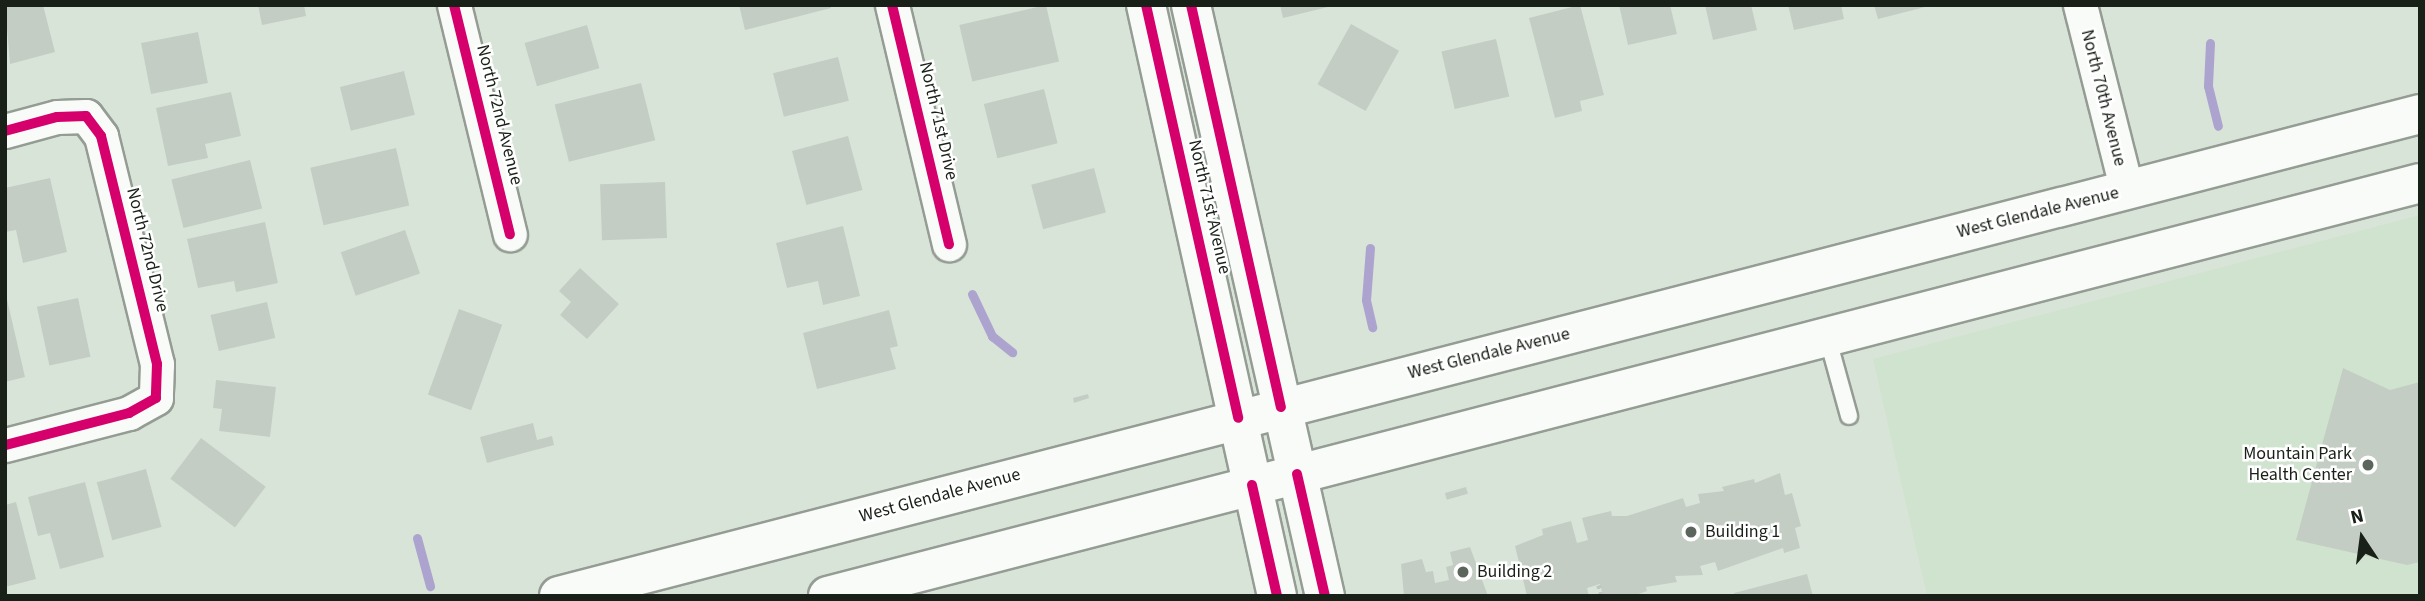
<!DOCTYPE html>
<style>
body{margin:0}
#map{position:relative;width:2425px;height:601px;overflow:hidden;background:#d9e4d8;font-family:"Source Sans 3",sans-serif}
div>[style]{position:absolute}
[style*='--x']{left:calc(var(--x)*1px);top:calc(var(--y)*1px);width:calc(var(--w)*1px);rotate:calc(var(--a)*1deg)}
.built>*{inset:0;background:#d0e3cf}
.stream>*{height:9px;margin:-4.5px;padding:0 4.5px;transform-origin:4.5px;border-radius:4.5px;background:#aca4ce}
.building>*{inset:0;background:#c4cdc4;transform-origin:0 0}
.path>*{height:4.5px;margin-top:-2.25px;transform-origin:0;background:repeating-linear-gradient(90deg,#c1c5c1 0 3.5px,transparent 0 7px)}
.roads{filter:drop-shadow(2px 0 #949c93) drop-shadow(-2px 0 #949c93) drop-shadow(0 2px #949c93) drop-shadow(0 -2px #949c93)}
.service>*{height:16px;margin:-8px;padding:0 8px;transform-origin:8px;border-radius:8px;background:#f9fbf9}
.minor>*{height:33px;margin:-16.5px;padding:0 16.5px;transform-origin:16.5px;border-radius:16.5px;background:#f9fbf9}
.tertiary>*{height:38px;margin:-19px;padding:0 19px;transform-origin:19px;border-radius:19px;background:#f9fbf9}
.secondary>*{height:38px;margin:-19px;padding:0 19px;transform-origin:19px;border-radius:19px;background:#f9fbf9}
.cycleway>*{height:10px;margin:-5px;padding:0 5px;transform-origin:5px;border-radius:5px;background:#d6006c}
.dots>*{width:19px;height:19px;translate:-50% -50%;box-sizing:border-box;border:4px solid #fff;border-radius:50%}
span{translate:-50% -50%;white-space:nowrap;text-align:center;line-height:1.15;-webkit-text-stroke:5px #fff;paint-order:stroke}
.street-label{font-size:18px;color:#192018}
.poi-label{font-size:18px;color:#192018}
.right{translate:-100% -50%;text-align:right}
.left{translate:0 -50%;text-align:left}
.frame{position:absolute;inset:0;border:7px solid #192018;pointer-events:none}
.north{position:absolute;left:2327px;top:503px;width:70px;height:70px;-webkit-text-stroke:5px #fff;paint-order:stroke;rotate:347deg;font-size:19px;font-weight:700;line-height:28px;text-align:center;color:#192018}
.north::after{content:'';display:block;margin:auto;width:24px;height:32px;background:#192018;clip-path:polygon(50% 0,100% 100%,50% 72%,0 100%)}
</style>
<div id="map">
<div class="built">
<div style="clip-path:polygon(2420px 215px,2420px 596px,1927px 596px,1873px 359px)"></div>
</div>
<div class="stream">
<div style="--x:2210;--y:43;--w:43;--a:92.7"></div>
<div style="--x:2208;--y:86;--w:41;--a:76"></div>
<div style="--x:1370;--y:248;--w:52;--a:94.4"></div>
<div style="--x:1366;--y:300;--w:28;--a:77"></div>
<div style="--x:972;--y:294;--w:47;--a:64.5"></div>
<div style="--x:992;--y:336;--w:26;--a:39"></div>
<div style="--x:417;--y:538;--w:50;--a:74.8"></div>
</div>
<div class="building">
<div style="clip-path:polygon(5px 5px,43px 5px,55px 52px,10px 64px)"></div>
<div style="clip-path:polygon(258px 5px,304px 5px,306px 16px,262px 25px)"></div>
<div style="clip-path:polygon(739px 5px,831px 5px,831px 8px,745px 30px)"></div>
<div style="left:1046px;top:5px;width:58px;height:89px;rotate:77deg"></div>
<div style="clip-path:polygon(1280px 5px,1332px 5px,1332px 6px,1283px 18px)"></div>
<div style="clip-path:polygon(1580px 5px,1604px 95px,1580px 101px,1582px 111px,1555px 118px,1529px 18px)"></div>
<div style="clip-path:polygon(1619px 5px,1670px 5px,1677px 34px,1628px 45px)"></div>
<div style="clip-path:polygon(1705px 5px,1751px 5px,1757px 30px,1713px 40px)"></div>
<div style="clip-path:polygon(1788px 5px,1841px 5px,1844px 19px,1794px 30px)"></div>
<div style="clip-path:polygon(1874px 5px,1929px 5px,1929px 6px,1878px 19px)"></div>
<div style="left:1351px;top:24px;width:55px;height:69px;rotate:29deg"></div>
<div style="left:587px;top:25px;width:45px;height:65px;rotate:74deg"></div>
<div style="left:198px;top:32px;width:52px;height:58px;rotate:79deg"></div>
<div style="left:1496px;top:39px;width:59px;height:56px;rotate:77deg"></div>
<div style="left:838px;top:57px;width:45px;height:67px;rotate:76deg"></div>
<div style="left:404px;top:71px;width:45px;height:66px;rotate:76deg"></div>
<div style="left:641px;top:83px;width:59px;height:89px;rotate:76deg"></div>
<div style="left:1044px;top:89px;width:56px;height:62px;rotate:76deg"></div>
<div style="clip-path:polygon(231px 92px,241px 136px,205px 144px,208px 158px,168px 166px,156px 108px)"></div>
<div style="left:848px;top:136px;width:56px;height:58px;rotate:75deg"></div>
<div style="left:396px;top:148px;width:59px;height:88px;rotate:77deg"></div>
<div style="left:250px;top:160px;width:50px;height:81px;rotate:76deg"></div>
<div style="left:1094px;top:168px;width:46px;height:65px;rotate:75deg"></div>
<div style="clip-path:polygon(50px 178px,67px 252px,23px 263px,16px 230px,5px 232px,5px 188px)"></div>
<div style="left:665px;top:182px;width:56px;height:65px;rotate:88deg"></div>
<div style="clip-path:polygon(265px 222px,278px 283px,236px 292px,234px 281px,198px 288px,187px 239px)"></div>
<div style="clip-path:polygon(843px 226px,860px 296px,823px 305px,818px 281px,787px 288px,776px 243px)"></div>
<div style="left:405px;top:230px;width:46px;height:68px;rotate:71deg"></div>
<div style="clip-path:polygon(580px 268px,619px 304px,587px 339px,560px 315px,571px 302px,559px 291px)"></div>
<div style="clip-path:polygon(6px 295px,25px 377px,5px 382px,5px 296px)"></div>
<div style="left:78px;top:298px;width:60px;height:42px;rotate:78deg"></div>
<div style="left:267px;top:302px;width:37px;height:58px;rotate:77deg"></div>
<div style="left:459px;top:309px;width:46px;height:91px;rotate:20deg"></div>
<div style="clip-path:polygon(889px 310px,898px 346px,890px 348px,896px 369px,817px 389px,803px 333px)"></div>
<div style="clip-path:polygon(2343px 368px,2390px 390px,2420px 382px,2420px 562px,2407px 565px,2296px 540px)"></div>
<div style="clip-path:polygon(216px 380px,276px 387px,270px 437px,219px 431px,222px 409px,213px 408px)"></div>
<div style="clip-path:polygon(1088px 394px,1089px 398px,1074px 403px,1073px 398px)"></div>
<div style="clip-path:polygon(533px 423px,537px 440px,552px 436px,554px 445px,487px 463px,480px 437px)"></div>
<div style="left:201px;top:438px;width:81px;height:51px;rotate:37deg"></div>
<div style="left:146px;top:469px;width:60px;height:51px;rotate:75deg"></div>
<div style="clip-path:polygon(1780px 473px,1785px 495px,1792px 493px,1801px 526px,1795px 528px,1800px 548px,1784px 553px,1783px 548px,1718px 571px,1715px 562px,1700px 566px,1703px 575px,1675px 576px,1677px 582px,1646px 587px,1647px 591px,1633px 596px,1603px 596px,1600px 584px,1587px 588px,1589px 596px,1527px 596px,1515px 546px,1543px 535px,1542px 529px,1571px 521px,1577px 543px,1588px 540px,1582px 518px,1611px 511px,1612px 516px,1627px 516px,1683px 498px,1686px 507px,1700px 503px,1698px 494px,1724px 491px,1722px 487px,1754px 479px,1755px 483px)"></div>
<div style="clip-path:polygon(85px 482px,104px 557px,60px 569px,50px 533px,38px 536px,28px 497px)"></div>
<div style="left:1466px;top:487px;width:7px;height:22px;rotate:74deg"></div>
<div style="clip-path:polygon(16px 502px,36px 579px,5px 587px,5px 505px)"></div>
<div style="clip-path:polygon(1470px 547px,1488px 596px,1404px 596px,1401px 564px,1422px 559px,1426px 572px,1433px 571px,1435px 583px,1449px 580px,1446px 567px,1453px 565px,1450px 552px)"></div>
<div style="clip-path:polygon(1807px 574px,1813px 596px,1735px 596px,1734px 593px)"></div>
</div>
<div class="path">
<div style="--x:1599;--y:585;--w:11;--a:75"></div>
</div>
<div class="roads">
<div class="service">
<div style="--x:1827;--y:336;--w:83;--a:74.6"></div>
</div>
<div class="minor">
<div style="--x:454;--y:5;--w:236;--a:76.3"></div>
<div style="--x:892;--y:5;--w:246;--a:76.6"></div>
<div style="--x:2080;--y:5;--w:192;--a:75.8"></div>
<div style="--x:5;--y:131;--w:54;--a:-15.1"></div>
<div style="--x:57;--y:117;--w:29;--a:-2"></div>
<div style="--x:86;--y:116;--w:25;--a:53"></div>
<div style="--x:101;--y:136;--w:235;--a:76.2"></div>
<div style="--x:157;--y:364;--w:34;--a:92"></div>
<div style="--x:156;--y:398;--w:31;--a:151"></div>
<div style="--x:129;--y:413;--w:128;--a:165.5"></div>
</div>
<div class="tertiary">
<div style="--x:1146;--y:5;--w:605;--a:77.5"></div>
<div style="--x:1191;--y:5;--w:606;--a:77.23"></div>
</div>
<div class="secondary">
<div style="--x:559;--y:596;--w:1922;--a:-14.52"></div>
<div style="--x:828;--y:596;--w:1645;--a:-14.54"></div>
</div>
</div>
<div class="cycleway">
<div style="--x:454;--y:5;--w:236;--a:76.3"></div>
<div style="--x:892;--y:5;--w:246;--a:76.6"></div>
<div style="--x:1146;--y:5;--w:423;--a:77.4"></div>
<div style="--x:1191;--y:5;--w:412;--a:77.4"></div>
<div style="--x:5;--y:131;--w:54;--a:-15.1"></div>
<div style="--x:57;--y:117;--w:29;--a:-2"></div>
<div style="--x:86;--y:116;--w:25;--a:53"></div>
<div style="--x:101;--y:136;--w:235;--a:76.2"></div>
<div style="--x:157;--y:364;--w:34;--a:92"></div>
<div style="--x:156;--y:398;--w:31;--a:151"></div>
<div style="--x:129;--y:413;--w:128;--a:165.5"></div>
<div style="--x:1297;--y:474;--w:125;--a:77.1"></div>
<div style="--x:1252;--y:485;--w:114;--a:77.3"></div>
</div>
<div class="dots">
<div style="left:2368px;top:465px;background:#5c655b"></div>
<div style="left:1691px;top:532px;background:#5c655b"></div>
<div style="left:1463px;top:572px;background:#5c655b"></div>
</div>
<div class="street-label">
<span style="left:2103px;top:98px;rotate:76deg">North 70th Avenue</span>
<span style="left:499px;top:115px;rotate:76deg">North 72nd Avenue</span>
<span style="left:938px;top:121px;rotate:77deg">North 71st Drive</span>
<span style="left:1209px;top:207px;rotate:77deg">North 71st Avenue</span>
<span style="left:2038px;top:213px;rotate:-14deg">West Glendale Avenue</span>
<span style="left:147px;top:250px;rotate:76deg">North 72nd Drive</span>
<span style="left:1489px;top:354px;rotate:-14deg">West Glendale Avenue</span>
<span style="left:940px;top:496px;rotate:-15deg">West Glendale Avenue</span>
</div>
<div class="poi-label">
<span class="right" style="left:2352px;top:465px">Mountain Park<br>Health Center</span>
<span class="left" style="left:1705px;top:532px">Building 1</span>
<span class="left" style="left:1477px;top:572px">Building 2</span>
</div>
<div class="frame"></div>
<div class="north">N</div>
</div>
